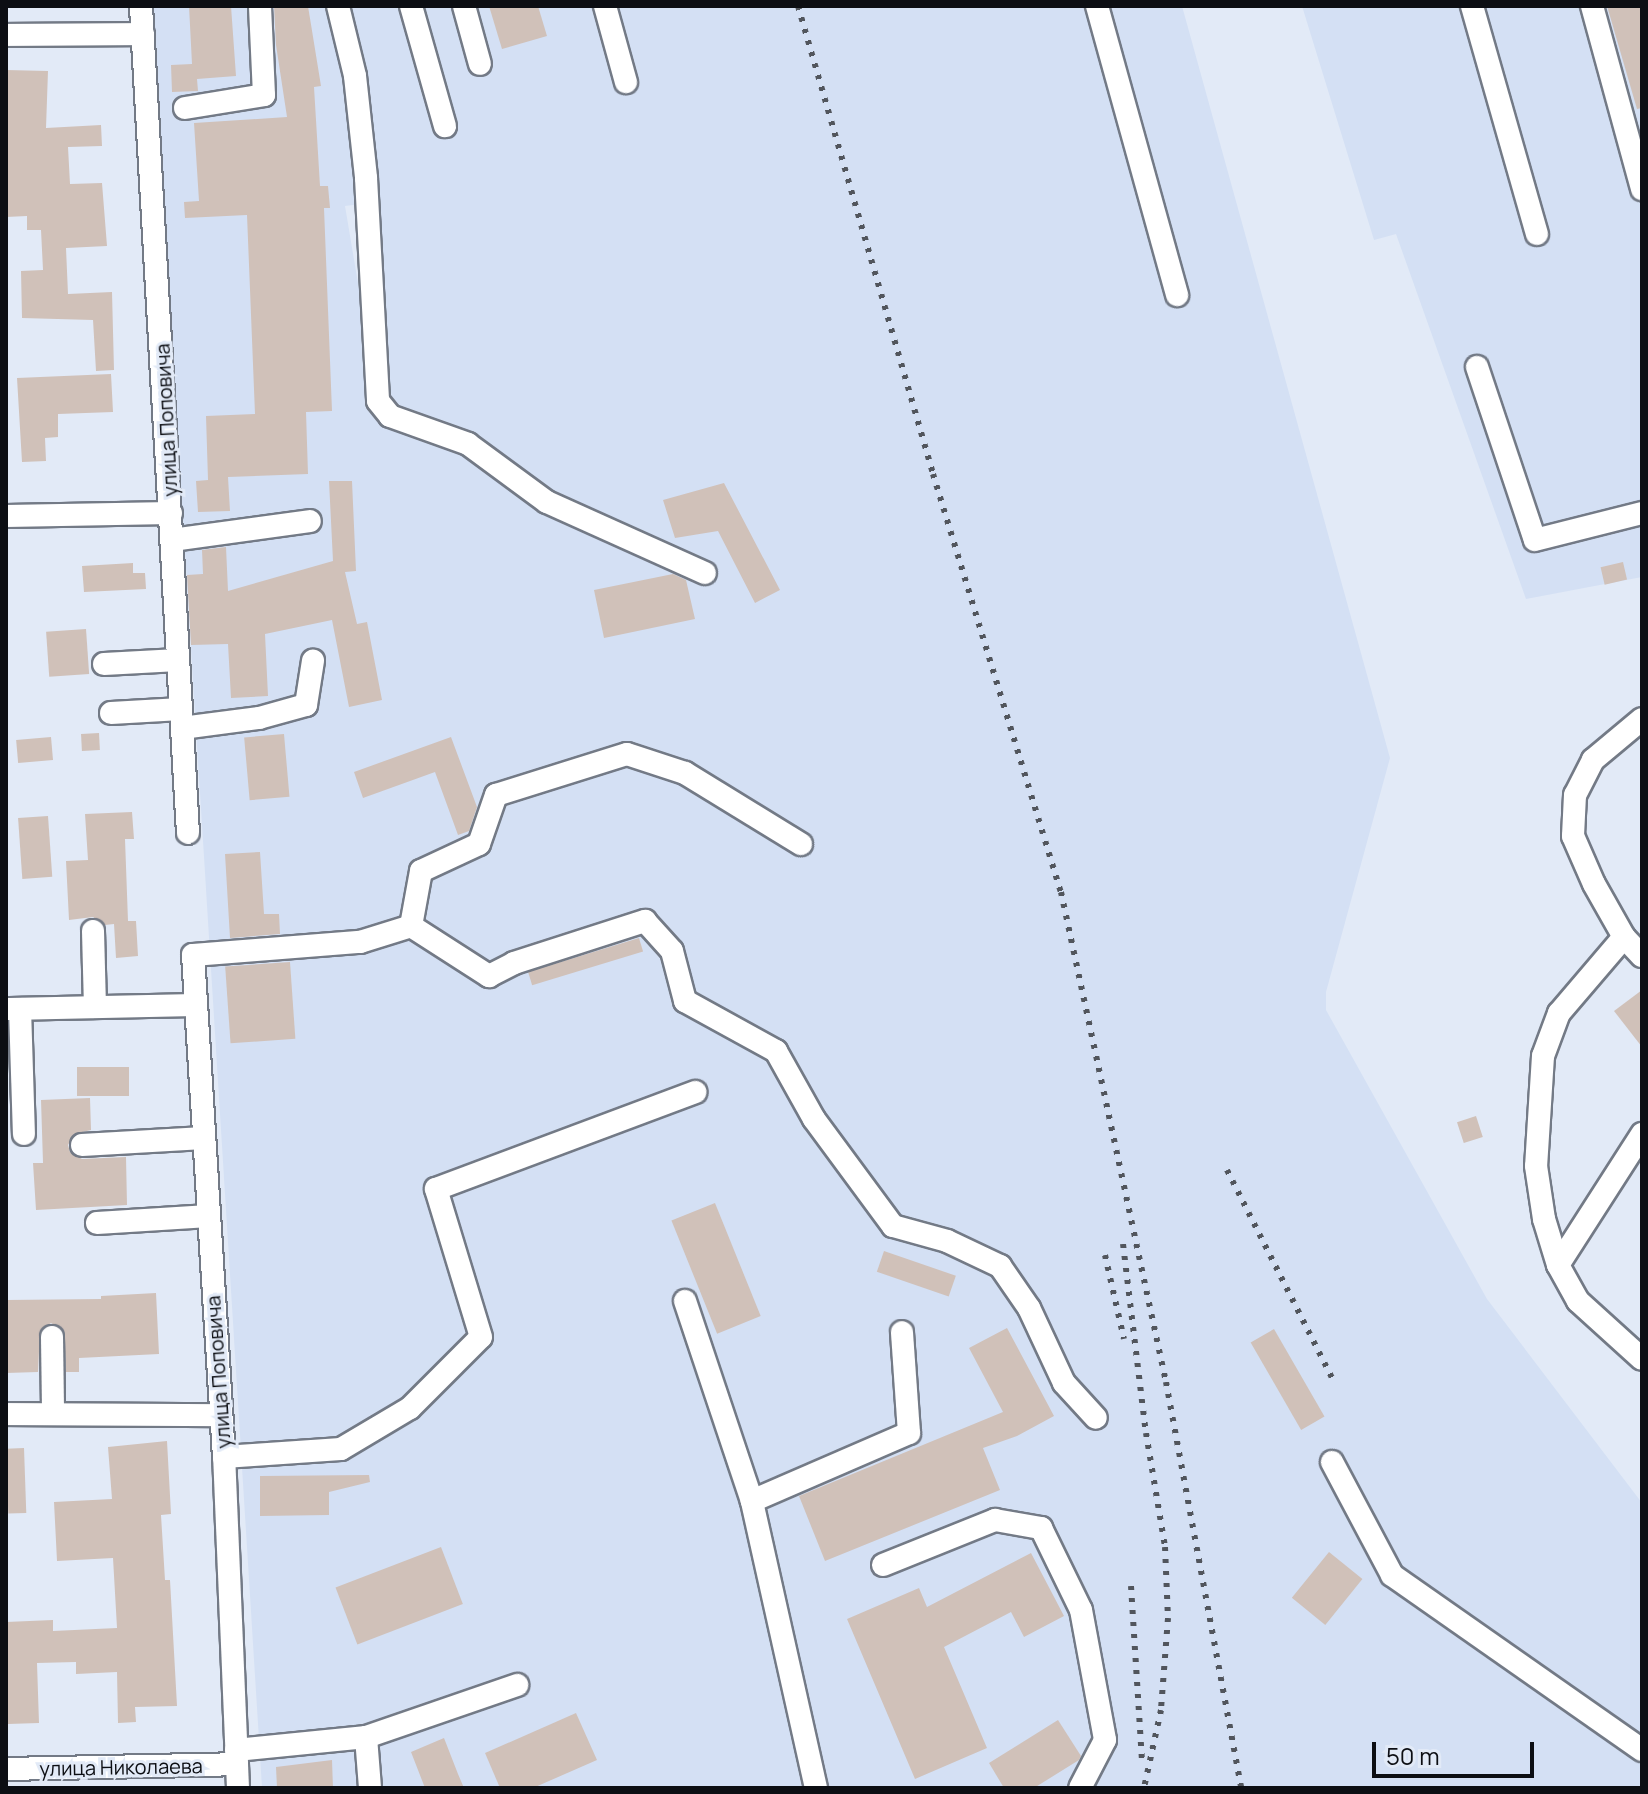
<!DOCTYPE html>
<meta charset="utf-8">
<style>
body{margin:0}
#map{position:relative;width:1648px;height:1794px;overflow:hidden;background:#e2eaf7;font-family:Manrope,sans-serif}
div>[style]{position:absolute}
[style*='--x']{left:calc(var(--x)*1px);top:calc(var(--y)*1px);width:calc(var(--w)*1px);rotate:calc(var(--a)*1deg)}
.built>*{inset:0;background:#d4e0f4}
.building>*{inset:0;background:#d0c1b9;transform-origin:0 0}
.roads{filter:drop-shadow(2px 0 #737a86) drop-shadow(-2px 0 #737a86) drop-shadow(0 2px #737a86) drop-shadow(0 -2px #737a86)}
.minor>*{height:22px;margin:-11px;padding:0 11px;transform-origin:11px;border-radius:11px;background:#fff}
.rail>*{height:6px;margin-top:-3px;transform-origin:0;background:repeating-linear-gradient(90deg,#51555c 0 4px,transparent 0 12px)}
span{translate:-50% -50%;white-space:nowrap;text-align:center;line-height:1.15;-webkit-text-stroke:6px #e2eaf7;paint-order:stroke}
.street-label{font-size:20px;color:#0c0e13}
.frame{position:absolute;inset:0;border:8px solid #0c0e13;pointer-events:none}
.scale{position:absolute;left:1372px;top:1742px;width:162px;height:36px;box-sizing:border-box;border:4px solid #0c0e13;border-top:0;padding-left:10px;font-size:24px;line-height:28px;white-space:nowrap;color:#0c0e13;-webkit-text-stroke:6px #e2eaf7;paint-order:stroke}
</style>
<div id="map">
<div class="built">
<div style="clip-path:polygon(evenodd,151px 6px,307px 6px,311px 26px,308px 6px,1182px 6px,1390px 758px,1326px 992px,1326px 1010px,1487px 1299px,1642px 1503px,1642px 1788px,262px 1788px,151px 6px,361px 204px,365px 325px,345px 206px,361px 204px)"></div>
<div style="clip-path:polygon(1302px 6px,1642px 6px,1642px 577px,1526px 599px,1396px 234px,1374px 240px)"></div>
</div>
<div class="building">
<div style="clip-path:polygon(189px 6px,231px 6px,236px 76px,197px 79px,198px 91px,172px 92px,171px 65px,192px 64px)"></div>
<div style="clip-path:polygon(274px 6px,308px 6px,321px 86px,314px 87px,320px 186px,328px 186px,330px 208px,324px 208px,332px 411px,306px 412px,308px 474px,228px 477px,230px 511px,198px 512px,196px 481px,208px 480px,206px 416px,255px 414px,247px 215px,185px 218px,184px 202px,199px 201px,194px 123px,287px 117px,276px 45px)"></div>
<div style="clip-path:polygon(489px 6px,538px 6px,547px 36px,502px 49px)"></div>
<div style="clip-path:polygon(1607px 6px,1642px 6px,1642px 108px,1637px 109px)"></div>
<div style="clip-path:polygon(6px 70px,48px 71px,46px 128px,101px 125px,102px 146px,68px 147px,70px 184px,102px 183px,107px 246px,66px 248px,68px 294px,112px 292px,114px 370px,96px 371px,93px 320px,22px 318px,21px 271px,43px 270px,41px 230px,27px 230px,27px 216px,6px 217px)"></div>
<div style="clip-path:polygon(111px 374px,113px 412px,58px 414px,58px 437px,45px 438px,46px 461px,22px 462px,17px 378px)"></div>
<div style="clip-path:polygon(329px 481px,352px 481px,356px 571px,345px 572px,357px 624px,367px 622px,382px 700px,349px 707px,332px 620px,265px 634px,268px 696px,231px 698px,228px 644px,191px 645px,187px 575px,203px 574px,202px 550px,226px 547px,228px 591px,333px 561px)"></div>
<div style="clip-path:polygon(724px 483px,780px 590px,755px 603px,718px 531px,675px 538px,663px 500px)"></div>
<div style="left:1623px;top:562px;width:18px;height:23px;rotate:77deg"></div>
<div style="clip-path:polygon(133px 563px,133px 573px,145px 573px,146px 589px,84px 592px,82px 566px)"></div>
<div style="clip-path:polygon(673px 574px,686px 580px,695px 619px,604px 638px,594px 590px)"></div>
<div style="left:86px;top:629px;width:45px;height:40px;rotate:86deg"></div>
<div style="left:99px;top:733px;width:17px;height:18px;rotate:87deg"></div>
<div style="left:284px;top:734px;width:63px;height:40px;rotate:85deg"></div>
<div style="left:51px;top:737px;width:23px;height:35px;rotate:85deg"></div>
<div style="clip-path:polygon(451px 737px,477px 807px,469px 831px,458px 835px,435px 772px,363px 798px,354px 772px)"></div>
<div style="clip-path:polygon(132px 812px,134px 839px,125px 839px,128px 921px,136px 921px,138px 956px,116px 958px,114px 924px,105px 925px,93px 917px,69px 920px,66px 861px,88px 860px,85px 814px)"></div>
<div style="left:48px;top:816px;width:61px;height:30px;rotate:86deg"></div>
<div style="clip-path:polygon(260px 852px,264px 914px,279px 914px,280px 934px,230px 938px,225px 854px)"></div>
<div style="left:639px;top:938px;width:14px;height:116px;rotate:73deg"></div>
<div style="left:290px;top:962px;width:77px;height:65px;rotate:86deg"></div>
<div style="clip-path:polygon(1642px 990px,1642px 1047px,1614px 1011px)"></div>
<div style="left:77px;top:1067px;width:52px;height:29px"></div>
<div style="clip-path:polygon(90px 1098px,91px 1130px,74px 1134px,68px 1145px,70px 1152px,82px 1159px,126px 1157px,127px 1205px,36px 1210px,33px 1163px,43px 1163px,41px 1100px)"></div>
<div style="left:1476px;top:1116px;width:22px;height:20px;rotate:72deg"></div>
<div style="left:715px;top:1203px;width:122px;height:47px;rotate:68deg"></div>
<div style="left:884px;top:1251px;width:76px;height:22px;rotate:19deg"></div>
<div style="clip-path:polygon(156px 1293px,159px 1354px,79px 1358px,79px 1372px,66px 1372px,64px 1331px,51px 1323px,40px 1331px,38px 1372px,6px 1373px,6px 1300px,101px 1299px,101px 1296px)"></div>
<div style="clip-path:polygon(1007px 1328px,1054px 1416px,1017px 1436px,983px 1448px,1000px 1490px,825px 1561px,799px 1496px,1003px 1412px,969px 1348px)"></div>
<div style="left:1274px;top:1329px;width:101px;height:27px;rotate:60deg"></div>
<div style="clip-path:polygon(167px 1441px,171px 1514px,161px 1515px,165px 1580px,170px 1580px,177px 1706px,135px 1707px,136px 1722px,118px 1723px,117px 1672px,76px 1674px,76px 1662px,37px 1663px,39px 1723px,8px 1724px,6px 1622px,53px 1620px,53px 1631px,117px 1628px,113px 1558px,57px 1561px,54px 1502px,112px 1499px,108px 1447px)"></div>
<div style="left:24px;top:1448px;width:65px;height:18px;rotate:88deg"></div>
<div style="clip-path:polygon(369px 1475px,370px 1482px,329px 1492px,329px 1515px,260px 1516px,260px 1476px)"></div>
<div style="left:441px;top:1547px;width:61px;height:113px;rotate:69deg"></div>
<div style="left:1329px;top:1552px;width:43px;height:59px;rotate:39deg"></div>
<div style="clip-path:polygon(1031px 1553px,1064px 1616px,1024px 1637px,1011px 1612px,944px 1647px,987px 1748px,915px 1779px,847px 1619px,919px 1588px,927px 1607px)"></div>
<div style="clip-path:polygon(576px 1713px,597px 1760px,533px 1788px,500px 1788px,485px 1753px)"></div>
<div style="clip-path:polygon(1058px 1720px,1081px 1756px,1079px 1760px,1034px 1788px,1004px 1788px,989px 1763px)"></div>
<div style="clip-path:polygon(444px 1738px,458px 1774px,464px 1788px,425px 1788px,411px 1752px)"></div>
<div style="clip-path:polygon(332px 1760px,333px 1788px,277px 1788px,276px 1767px)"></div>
</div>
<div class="roads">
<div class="minor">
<div style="--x:141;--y:6;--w:828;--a:86.75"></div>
<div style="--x:338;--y:6;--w:72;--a:76.3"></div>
<div style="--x:355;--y:76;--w:103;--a:83.8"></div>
<div style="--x:366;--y:178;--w:223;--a:86.9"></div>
<div style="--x:378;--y:401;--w:19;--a:51"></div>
<div style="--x:390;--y:416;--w:83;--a:19.7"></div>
<div style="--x:468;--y:444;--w:98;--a:36.3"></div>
<div style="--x:547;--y:502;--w:173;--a:24.2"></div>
<div style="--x:411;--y:6;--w:125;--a:74.2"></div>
<div style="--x:464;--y:6;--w:60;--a:74.6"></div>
<div style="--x:605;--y:6;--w:79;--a:74.6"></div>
<div style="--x:1097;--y:6;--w:300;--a:74.5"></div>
<div style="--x:1472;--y:6;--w:237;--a:74.1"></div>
<div style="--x:1592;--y:6;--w:190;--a:74.7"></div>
<div style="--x:6;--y:35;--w:137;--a:-0.4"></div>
<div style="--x:185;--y:108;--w:80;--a:-9.3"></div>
<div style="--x:264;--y:95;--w:89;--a:-92.6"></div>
<div style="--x:1477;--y:367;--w:182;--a:71.5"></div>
<div style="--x:1535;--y:540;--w:110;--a:-14.2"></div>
<div style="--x:6;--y:516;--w:165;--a:-1"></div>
<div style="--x:172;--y:540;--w:139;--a:-7.8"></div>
<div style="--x:104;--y:664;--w:74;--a:-3.1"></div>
<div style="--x:111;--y:713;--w:70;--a:-3.3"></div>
<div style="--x:1642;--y:719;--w:64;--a:140.1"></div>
<div style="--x:1593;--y:760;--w:39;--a:117"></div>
<div style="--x:1575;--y:795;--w:41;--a:92.8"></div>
<div style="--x:1573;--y:836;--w:52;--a:66.4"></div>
<div style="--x:1594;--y:884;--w:61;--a:60.5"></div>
<div style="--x:1624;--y:937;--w:26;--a:47"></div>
<div style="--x:182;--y:728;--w:78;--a:-7.4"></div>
<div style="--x:259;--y:718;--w:49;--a:-15.5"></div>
<div style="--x:306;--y:705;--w:45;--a:-81"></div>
<div style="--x:411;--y:926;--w:93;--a:32.7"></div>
<div style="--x:489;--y:976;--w:28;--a:-27"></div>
<div style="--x:514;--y:963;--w:138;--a:-17.8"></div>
<div style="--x:645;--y:921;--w:40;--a:48"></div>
<div style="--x:672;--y:951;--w:52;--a:75.4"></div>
<div style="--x:685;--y:1001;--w:104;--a:28.8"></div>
<div style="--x:776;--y:1051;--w:78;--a:60.8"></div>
<div style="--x:814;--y:1119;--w:133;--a:53.6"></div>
<div style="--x:893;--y:1226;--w:56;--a:15.5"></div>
<div style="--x:947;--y:1241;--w:59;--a:25.3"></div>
<div style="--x:1000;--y:1266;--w:51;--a:55.4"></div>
<div style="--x:1029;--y:1308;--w:83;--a:65"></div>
<div style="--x:1064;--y:1383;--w:47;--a:47.6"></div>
<div style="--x:93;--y:931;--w:76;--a:88.5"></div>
<div style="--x:1624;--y:937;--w:100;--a:130.5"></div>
<div style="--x:1559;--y:1013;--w:46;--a:110.4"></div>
<div style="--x:1543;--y:1056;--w:110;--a:93.6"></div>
<div style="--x:1536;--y:1166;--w:54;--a:81.4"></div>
<div style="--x:1544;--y:1219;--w:48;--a:73.1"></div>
<div style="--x:1558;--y:1265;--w:41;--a:60.9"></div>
<div style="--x:1578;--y:1301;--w:86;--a:42.2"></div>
<div style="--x:6;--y:1009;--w:190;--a:-1.2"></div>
<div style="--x:20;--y:1009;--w:125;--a:88.2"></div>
<div style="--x:82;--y:1145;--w:122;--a:-3.3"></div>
<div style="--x:97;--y:1223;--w:112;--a:-3.6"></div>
<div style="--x:1558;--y:1265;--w:156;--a:-57.3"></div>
<div style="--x:685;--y:1301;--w:211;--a:71.5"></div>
<div style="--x:52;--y:1337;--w:76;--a:89.2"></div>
<div style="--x:6;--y:1414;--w:214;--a:0.3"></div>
<div style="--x:224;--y:1457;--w:117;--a:-3.9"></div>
<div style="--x:341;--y:1449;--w:80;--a:-30.7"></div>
<div style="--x:410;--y:1408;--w:100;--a:-45"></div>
<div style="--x:481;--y:1337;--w:155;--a:-106.9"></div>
<div style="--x:436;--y:1189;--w:277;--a:-20.5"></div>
<div style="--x:1332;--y:1462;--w:128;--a:62"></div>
<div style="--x:1392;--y:1575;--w:305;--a:35"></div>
<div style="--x:883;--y:1565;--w:121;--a:-21.9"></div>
<div style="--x:995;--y:1520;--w:47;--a:9.9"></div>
<div style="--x:1041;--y:1528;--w:91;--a:64"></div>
<div style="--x:1081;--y:1610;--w:132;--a:79.5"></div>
<div style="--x:1105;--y:1740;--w:54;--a:117.5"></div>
<div style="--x:366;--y:1737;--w:51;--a:85.5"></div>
<div style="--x:236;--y:1750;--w:131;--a:-5.7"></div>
<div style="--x:366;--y:1737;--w:160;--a:-19"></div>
<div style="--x:6;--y:1769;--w:231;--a:-1.2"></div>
<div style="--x:238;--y:1788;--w:331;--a:-92.4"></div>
<div style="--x:224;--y:1457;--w:503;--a:-93.53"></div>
<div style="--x:193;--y:955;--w:168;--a:-4.5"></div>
<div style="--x:360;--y:942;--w:53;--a:-17.4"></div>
<div style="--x:411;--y:926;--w:56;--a:-79.7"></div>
<div style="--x:421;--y:871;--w:64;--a:-25"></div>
<div style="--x:479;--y:844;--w:52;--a:-70.9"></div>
<div style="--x:496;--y:795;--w:137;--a:-17.4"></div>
<div style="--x:627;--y:754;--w:61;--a:18.1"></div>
<div style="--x:685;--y:773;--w:136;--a:31.5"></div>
<div style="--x:816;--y:1788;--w:294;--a:-102.6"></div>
<div style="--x:752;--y:1501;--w:171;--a:-23.4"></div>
<div style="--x:909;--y:1433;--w:101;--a:-94"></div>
</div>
</div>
<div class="rail">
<div style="--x:798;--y:6;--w:487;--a:73.9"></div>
<div style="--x:933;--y:474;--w:437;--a:73"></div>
<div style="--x:1061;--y:892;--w:501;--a:77.91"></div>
<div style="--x:1166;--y:1382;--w:413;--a:79.5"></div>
<div style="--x:1227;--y:1170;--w:235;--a:63.2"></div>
<div style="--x:1123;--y:1244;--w:190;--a:83.1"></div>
<div style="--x:1146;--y:1433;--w:116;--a:80.5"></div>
<div style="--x:1165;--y:1547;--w:71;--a:87.6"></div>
<div style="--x:1168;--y:1618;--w:92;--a:94.4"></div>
<div style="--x:1161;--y:1710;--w:80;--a:102.3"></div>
<div style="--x:1105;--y:1255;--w:86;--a:77.3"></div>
<div style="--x:1131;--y:1586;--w:174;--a:86.4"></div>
</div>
<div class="street-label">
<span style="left:166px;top:420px;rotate:-93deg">улица Поповича</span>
<span style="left:218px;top:1372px;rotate:-94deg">улица Поповича</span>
<span style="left:121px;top:1767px;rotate:-1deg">улица Николаева</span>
</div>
<div class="frame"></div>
<div class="scale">50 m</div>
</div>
